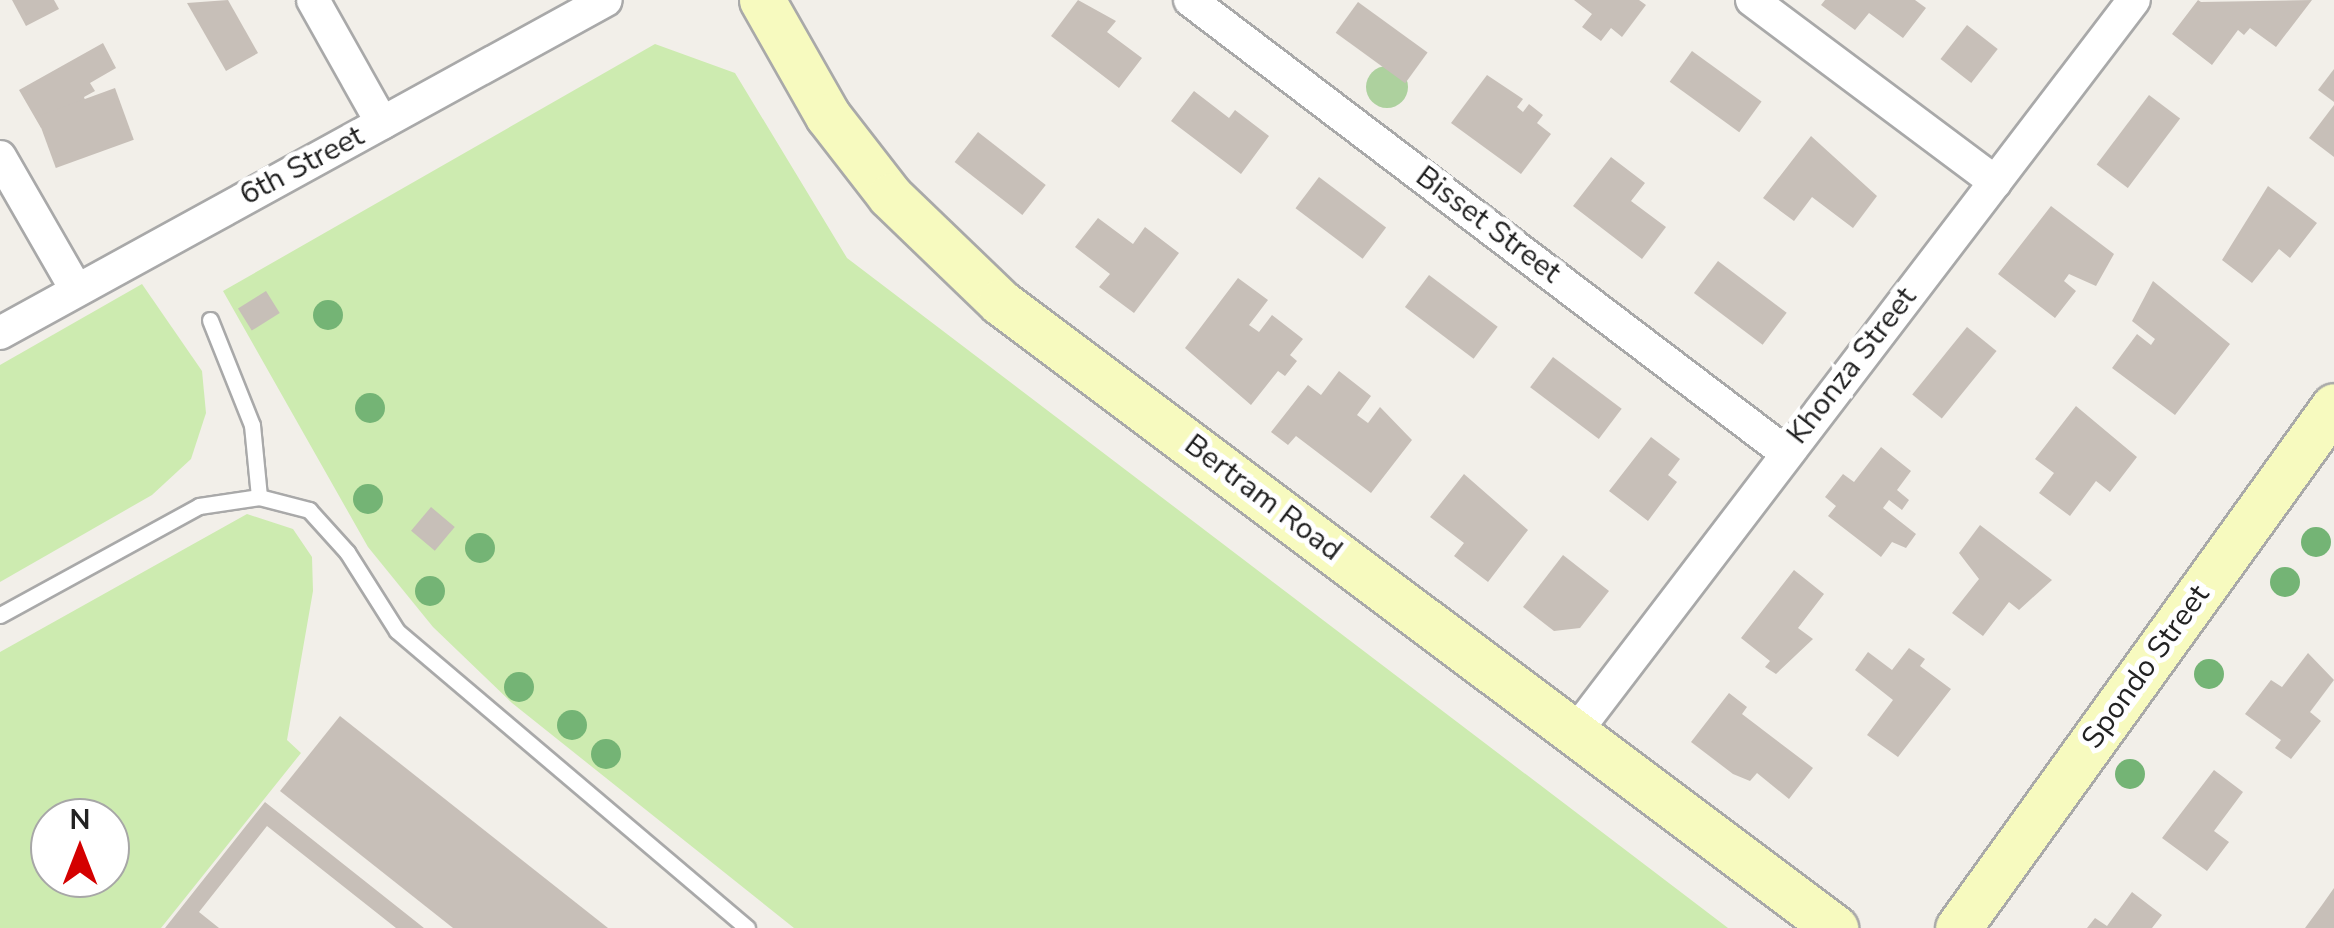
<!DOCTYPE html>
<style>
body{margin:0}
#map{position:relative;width:2334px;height:928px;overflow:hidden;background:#f2efe9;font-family:"Nunito Sans",sans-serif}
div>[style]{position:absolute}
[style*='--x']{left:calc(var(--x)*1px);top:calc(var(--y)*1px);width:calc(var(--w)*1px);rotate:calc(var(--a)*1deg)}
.grass>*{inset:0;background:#cdebb0}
.forest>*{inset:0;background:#add19e}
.round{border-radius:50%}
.building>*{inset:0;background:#c7bfb8;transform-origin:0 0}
.roads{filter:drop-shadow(2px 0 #a9a9a9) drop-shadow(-2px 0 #a9a9a9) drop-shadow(0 2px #a9a9a9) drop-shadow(0 -2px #a9a9a9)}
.lane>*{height:15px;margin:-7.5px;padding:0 7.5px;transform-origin:7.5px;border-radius:7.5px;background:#fff}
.street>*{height:32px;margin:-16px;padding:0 16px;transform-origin:16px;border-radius:16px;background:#fff}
.secondary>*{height:45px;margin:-22.5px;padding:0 22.5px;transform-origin:22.5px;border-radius:22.5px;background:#f7fabf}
.trees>*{width:30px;height:30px;margin:-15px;border-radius:50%;background:#74b475}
span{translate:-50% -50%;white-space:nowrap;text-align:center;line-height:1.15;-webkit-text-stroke:10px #fff;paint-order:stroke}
.street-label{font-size:30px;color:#222}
.north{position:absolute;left:30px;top:798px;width:100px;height:100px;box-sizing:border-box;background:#fff;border:2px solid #a7a7a7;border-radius:50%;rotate:0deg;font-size:28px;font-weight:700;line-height:40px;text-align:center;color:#222}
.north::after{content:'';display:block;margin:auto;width:35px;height:45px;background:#d40000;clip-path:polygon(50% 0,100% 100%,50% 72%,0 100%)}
</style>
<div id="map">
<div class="grass">
<div style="clip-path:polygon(655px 44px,735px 73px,847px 258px,1728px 928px,794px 928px,512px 703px,433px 627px,368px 547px,223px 291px)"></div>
<div style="clip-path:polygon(142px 284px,202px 371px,206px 413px,191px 459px,152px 495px,0 582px,0 365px)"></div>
<div style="clip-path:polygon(evenodd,247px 514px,293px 529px,312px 557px,313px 591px,287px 740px,301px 753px,161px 928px,0 928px,0 652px,247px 514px,50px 818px,110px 818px,110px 878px,50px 878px,50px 818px)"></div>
</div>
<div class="forest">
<div class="round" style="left:1366px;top:66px;width:42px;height:42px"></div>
</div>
<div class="building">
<div style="clip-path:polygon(12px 0,54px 0,59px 9px,26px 26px)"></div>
<div style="clip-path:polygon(228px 0,258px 53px,226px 71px,187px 3px)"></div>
<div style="clip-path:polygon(1078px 0,1116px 21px,1107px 32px,1142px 58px,1119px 88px,1051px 36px)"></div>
<div style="clip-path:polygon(1574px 0,1639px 0,1646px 5px,1622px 37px,1611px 28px,1601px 41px,1582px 27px,1592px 14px)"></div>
<div style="clip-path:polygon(1825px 0,1915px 0,1926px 8px,1903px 38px,1869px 13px,1855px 30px,1821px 5px)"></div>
<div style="clip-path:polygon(2198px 0,2201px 2px,2312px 0,2276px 47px,2250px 28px,2244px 35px,2238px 30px,2212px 65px,2172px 34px)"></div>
<div style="left:1358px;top:2px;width:86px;height:38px;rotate:36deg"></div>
<div style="left:1967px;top:25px;width:39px;height:43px;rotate:38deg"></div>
<div style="clip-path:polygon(103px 43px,116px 68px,90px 83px,95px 91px,84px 97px,86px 103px,41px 128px,19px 90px)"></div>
<div style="left:1692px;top:51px;width:86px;height:38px;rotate:36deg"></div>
<div style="clip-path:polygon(2334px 69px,2334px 102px,2318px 90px)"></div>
<div style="clip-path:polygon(1487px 75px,1523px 99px,1517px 107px,1523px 112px,1529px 104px,1543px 115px,1537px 123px,1551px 134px,1521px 174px,1451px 123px)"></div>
<div style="left:115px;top:88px;width:55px;height:83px;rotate:70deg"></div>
<div style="clip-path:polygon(1194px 91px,1229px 118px,1235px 110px,1269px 136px,1241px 174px,1171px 121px)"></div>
<div style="left:2149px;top:95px;width:39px;height:87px;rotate:37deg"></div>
<div style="clip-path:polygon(2334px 105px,2334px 157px,2309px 138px)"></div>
<div style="left:978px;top:132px;width:86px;height:38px;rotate:38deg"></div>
<div style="clip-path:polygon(1811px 136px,1877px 196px,1853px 228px,1812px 197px,1794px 221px,1763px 198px)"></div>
<div style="clip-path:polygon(1611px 157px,1645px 183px,1631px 201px,1666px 227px,1642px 259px,1573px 206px)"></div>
<div style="left:1319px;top:177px;width:84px;height:39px;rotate:37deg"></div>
<div style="clip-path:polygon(2268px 186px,2317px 223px,2290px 258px,2279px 249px,2252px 283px,2222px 260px)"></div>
<div style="clip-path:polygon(2051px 206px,2114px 254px,2096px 286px,2069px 274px,2064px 281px,2076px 291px,2055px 318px,1998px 274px)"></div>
<div style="clip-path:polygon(1098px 218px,1133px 244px,1145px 227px,1179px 253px,1134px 313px,1099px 287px,1110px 274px,1075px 247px)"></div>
<div style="left:1718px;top:261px;width:86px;height:40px;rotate:37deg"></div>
<div style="left:1429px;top:275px;width:86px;height:40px;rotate:37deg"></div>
<div style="clip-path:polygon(1238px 278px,1268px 300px,1249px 325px,1259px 332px,1272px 315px,1303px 339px,1290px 355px,1297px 361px,1285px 376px,1278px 371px,1251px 405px,1185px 348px)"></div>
<div style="clip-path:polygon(2153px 281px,2230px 344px,2175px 415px,2112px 368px,2137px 334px,2151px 345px,2155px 339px,2132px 321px)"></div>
<div style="left:266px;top:291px;width:26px;height:33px;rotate:58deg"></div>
<div style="left:1967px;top:327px;width:38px;height:87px;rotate:39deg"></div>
<div style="left:1553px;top:357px;width:86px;height:38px;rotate:37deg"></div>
<div style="clip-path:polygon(1339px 371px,1371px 396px,1357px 415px,1368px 423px,1380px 407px,1412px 440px,1371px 493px,1296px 436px,1288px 445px,1271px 432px,1308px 385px,1321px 395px)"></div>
<div style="clip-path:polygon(2076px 406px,2137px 457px,2110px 492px,2096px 481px,2070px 516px,2039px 493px,2054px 473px,2035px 459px)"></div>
<div style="clip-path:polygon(1651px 437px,1680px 459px,1668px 475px,1677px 482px,1648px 521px,1609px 491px)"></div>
<div style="clip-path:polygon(1881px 447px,1911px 471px,1897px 490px,1909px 500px,1902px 510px,1889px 500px,1883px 508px,1916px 534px,1906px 548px,1892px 542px,1881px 557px,1828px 516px,1836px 506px,1825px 497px,1843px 474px,1854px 482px)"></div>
<div style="clip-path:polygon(1464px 474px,1528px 530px,1488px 582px,1454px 556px,1464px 543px,1430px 517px)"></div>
<div style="left:431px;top:507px;width:31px;height:31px;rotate:40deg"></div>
<div style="clip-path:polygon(1980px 525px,2052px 580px,2019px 610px,2009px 602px,1983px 636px,1952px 613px,1979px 579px,1959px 553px)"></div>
<div style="clip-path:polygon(1563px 555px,1609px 591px,1580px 628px,1554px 631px,1523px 607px)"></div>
<div style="clip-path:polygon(1794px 570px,1824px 594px,1798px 628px,1813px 639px,1776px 674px,1765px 667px,1770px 661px,1741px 638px)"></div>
<div style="clip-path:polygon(1909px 648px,1925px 659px,1920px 666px,1951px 689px,1898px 757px,1867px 735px,1893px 700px,1855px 670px,1868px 652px,1892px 670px)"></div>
<div style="clip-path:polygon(2308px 653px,2334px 680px,2310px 712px,2321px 721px,2291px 759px,2275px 748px,2281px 740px,2245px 714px,2271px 680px,2282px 687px)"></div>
<div style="clip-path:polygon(1729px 693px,1747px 707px,1742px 714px,1813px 768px,1789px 799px,1757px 773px,1750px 781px,1733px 774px,1691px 742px)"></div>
<div style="clip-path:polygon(340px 716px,608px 928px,453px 928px,280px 791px)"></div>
<div style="clip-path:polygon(2214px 770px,2243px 792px,2214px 831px,2229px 842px,2207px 871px,2162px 838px)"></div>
<div style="clip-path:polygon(265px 802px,424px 928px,396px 928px,267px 826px,199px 912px,219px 928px,165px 928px)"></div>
<div style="clip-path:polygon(2334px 888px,2334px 928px,2305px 928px,2322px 905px)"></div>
<div style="clip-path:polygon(2132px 892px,2162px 915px,2152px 928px,2087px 928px,2095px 918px,2107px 926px)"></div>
</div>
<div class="roads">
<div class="lane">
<div style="--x:210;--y:320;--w:113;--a:68.2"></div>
<div style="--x:252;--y:425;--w:72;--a:84.4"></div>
<div style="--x:0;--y:615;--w:227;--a:-28.7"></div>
<div style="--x:199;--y:506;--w:61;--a:-8.5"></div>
<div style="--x:259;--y:497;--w:52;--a:14.6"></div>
<div style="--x:309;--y:510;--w:57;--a:47.9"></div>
<div style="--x:347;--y:552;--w:93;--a:57.7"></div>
<div style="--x:397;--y:631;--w:459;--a:40.3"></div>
</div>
<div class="street">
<div style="--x:313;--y:0;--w:141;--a:60.7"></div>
<div style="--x:1190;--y:0;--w:747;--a:37.22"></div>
<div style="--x:1752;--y:0;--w:304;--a:36.8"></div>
<div style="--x:0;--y:157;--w:152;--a:60.1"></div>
<div style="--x:0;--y:333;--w:691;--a:-28.79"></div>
<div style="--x:1574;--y:734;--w:923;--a:-52.66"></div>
</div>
<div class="secondary">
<div style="--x:762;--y:0;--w:133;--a:60.4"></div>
<div style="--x:828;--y:116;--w:101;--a:52.2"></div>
<div style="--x:890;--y:196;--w:153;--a:43.9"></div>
<div style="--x:1000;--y:302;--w:1044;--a:36.86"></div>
<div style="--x:1958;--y:928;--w:643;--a:-54.23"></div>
</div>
</div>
<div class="trees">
<div style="left:328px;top:315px"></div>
<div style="left:370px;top:408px"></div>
<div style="left:368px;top:499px"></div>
<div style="left:2316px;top:542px"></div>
<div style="left:480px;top:548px"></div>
<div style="left:2285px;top:582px"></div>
<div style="left:430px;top:591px"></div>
<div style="left:2209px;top:674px"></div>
<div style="left:519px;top:687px"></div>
<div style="left:572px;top:725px"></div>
<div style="left:606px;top:754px"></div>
<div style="left:2130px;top:774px"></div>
</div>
<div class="street-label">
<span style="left:302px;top:166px;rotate:-28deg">6th Street</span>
<span style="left:1488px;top:225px;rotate:37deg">Bisset Street</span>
<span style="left:1852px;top:366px;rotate:-52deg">Khonza Street</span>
<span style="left:1263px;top:498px;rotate:37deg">Bertram Road</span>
<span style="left:2146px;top:667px;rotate:-54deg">Spondo Street</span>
</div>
<div class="north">N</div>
</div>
